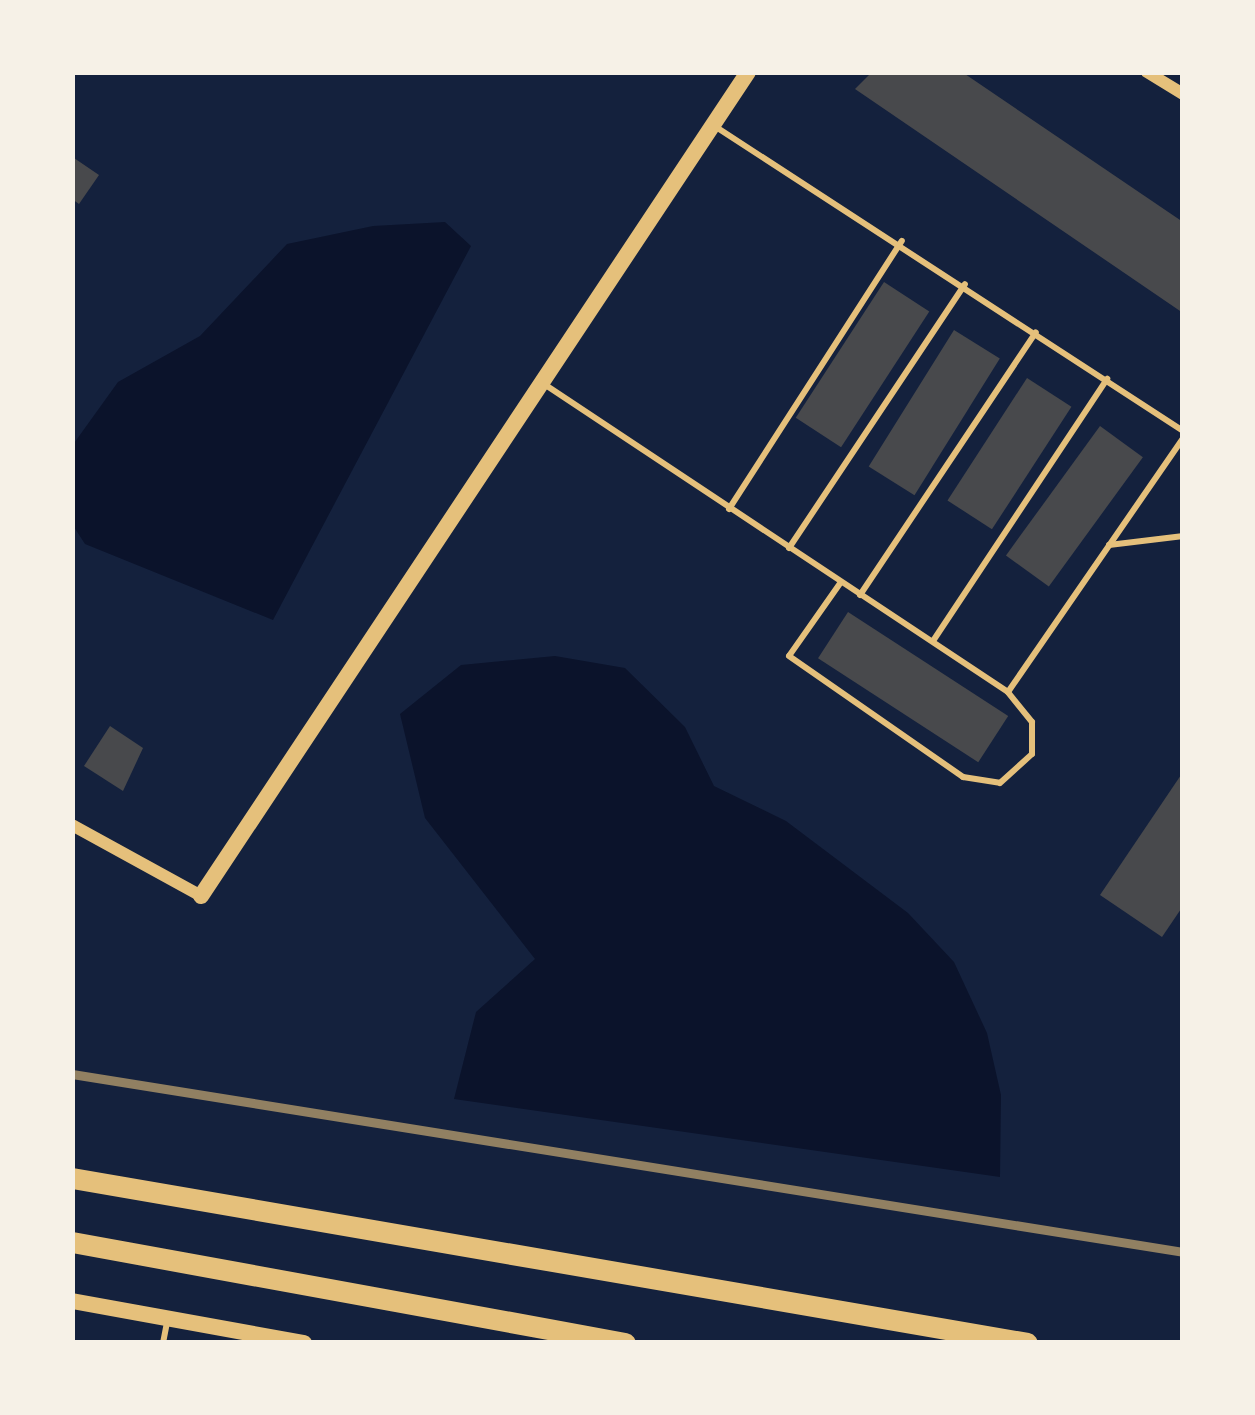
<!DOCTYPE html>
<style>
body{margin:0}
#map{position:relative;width:1255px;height:1415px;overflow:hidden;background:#14213d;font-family:"IBM Plex Serif",serif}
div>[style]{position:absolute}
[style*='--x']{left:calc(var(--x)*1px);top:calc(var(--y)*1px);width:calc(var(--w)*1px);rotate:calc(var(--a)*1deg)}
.water>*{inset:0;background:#0b132b}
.building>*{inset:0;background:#48494c;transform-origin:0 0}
.service>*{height:6px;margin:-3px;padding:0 3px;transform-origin:3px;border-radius:3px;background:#e5c07b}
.minor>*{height:12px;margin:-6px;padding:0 6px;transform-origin:6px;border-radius:6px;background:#e5c07b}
.tertiary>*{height:16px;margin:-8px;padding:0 8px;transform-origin:8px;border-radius:8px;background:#e5c07b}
.trunk>*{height:21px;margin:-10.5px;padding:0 10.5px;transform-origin:10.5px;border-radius:10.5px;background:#e5c07b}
.rail>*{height:9px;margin:-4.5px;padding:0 4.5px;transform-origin:4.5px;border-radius:4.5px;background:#918062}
span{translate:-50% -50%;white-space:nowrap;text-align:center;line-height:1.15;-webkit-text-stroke:12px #f6f1e7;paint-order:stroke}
.frame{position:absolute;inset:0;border:75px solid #f6f1e7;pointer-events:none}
</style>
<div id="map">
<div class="water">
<div style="clip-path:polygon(445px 222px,471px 246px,273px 620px,85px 544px,72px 524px,72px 446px,118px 382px,200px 336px,287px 244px,373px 226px)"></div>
<div style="clip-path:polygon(555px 656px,625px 668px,685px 727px,714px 786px,786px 821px,908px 913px,954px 962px,987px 1033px,1001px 1095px,1000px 1177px,454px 1099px,476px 1012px,535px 959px,425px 818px,400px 714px,461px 665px)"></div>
</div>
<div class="building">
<div style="clip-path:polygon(872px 72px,962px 72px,1183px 222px,1183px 313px,855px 89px)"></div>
<div style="clip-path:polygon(74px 158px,99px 175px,79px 204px,72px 199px)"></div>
<div style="left:884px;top:282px;width:54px;height:162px;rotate:33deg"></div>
<div style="left:954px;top:330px;width:54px;height:161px;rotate:32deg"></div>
<div style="left:1027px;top:378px;width:53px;height:146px;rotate:33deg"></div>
<div style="left:1100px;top:426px;width:53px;height:160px;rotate:36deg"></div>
<div style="left:848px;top:612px;width:191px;height:55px;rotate:33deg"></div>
<div style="clip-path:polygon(110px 726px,143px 748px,123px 791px,84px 766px)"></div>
<div style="clip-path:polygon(1183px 772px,1183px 906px,1162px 937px,1100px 895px)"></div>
</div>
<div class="service">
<div style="--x:716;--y:127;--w:557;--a:33.06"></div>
<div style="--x:544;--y:384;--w:557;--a:33.58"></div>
<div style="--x:1008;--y:692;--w:308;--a:-55.4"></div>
<div style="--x:729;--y:509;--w:319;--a:-57.2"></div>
<div style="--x:1109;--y:545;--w:75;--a:-6.9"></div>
<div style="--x:789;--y:548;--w:317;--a:-56.3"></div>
<div style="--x:841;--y:582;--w:90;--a:125.1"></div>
<div style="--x:789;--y:656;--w:212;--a:34.8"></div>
<div style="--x:963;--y:777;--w:37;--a:9"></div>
<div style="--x:1000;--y:783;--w:43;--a:-42.2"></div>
<div style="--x:1032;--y:754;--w:32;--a:-90"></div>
<div style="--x:1032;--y:722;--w:38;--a:-129"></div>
<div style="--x:860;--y:595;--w:316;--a:-56.2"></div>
<div style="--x:933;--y:641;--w:315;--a:-56.4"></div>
<div style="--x:163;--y:1343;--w:20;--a:-79"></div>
</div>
<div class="minor">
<div style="--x:1147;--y:72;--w:42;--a:31.4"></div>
<div style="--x:72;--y:825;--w:147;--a:28.8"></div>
</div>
<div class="tertiary">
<div style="--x:201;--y:896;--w:989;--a:-56.42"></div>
<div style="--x:72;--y:1301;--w:236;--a:10.3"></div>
</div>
<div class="trunk">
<div style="--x:72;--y:1178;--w:969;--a:9.8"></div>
<div style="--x:72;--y:1242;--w:562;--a:10.35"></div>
</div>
<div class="rail">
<div style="--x:72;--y:1074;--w:1125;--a:9.1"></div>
</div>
<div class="frame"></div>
</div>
